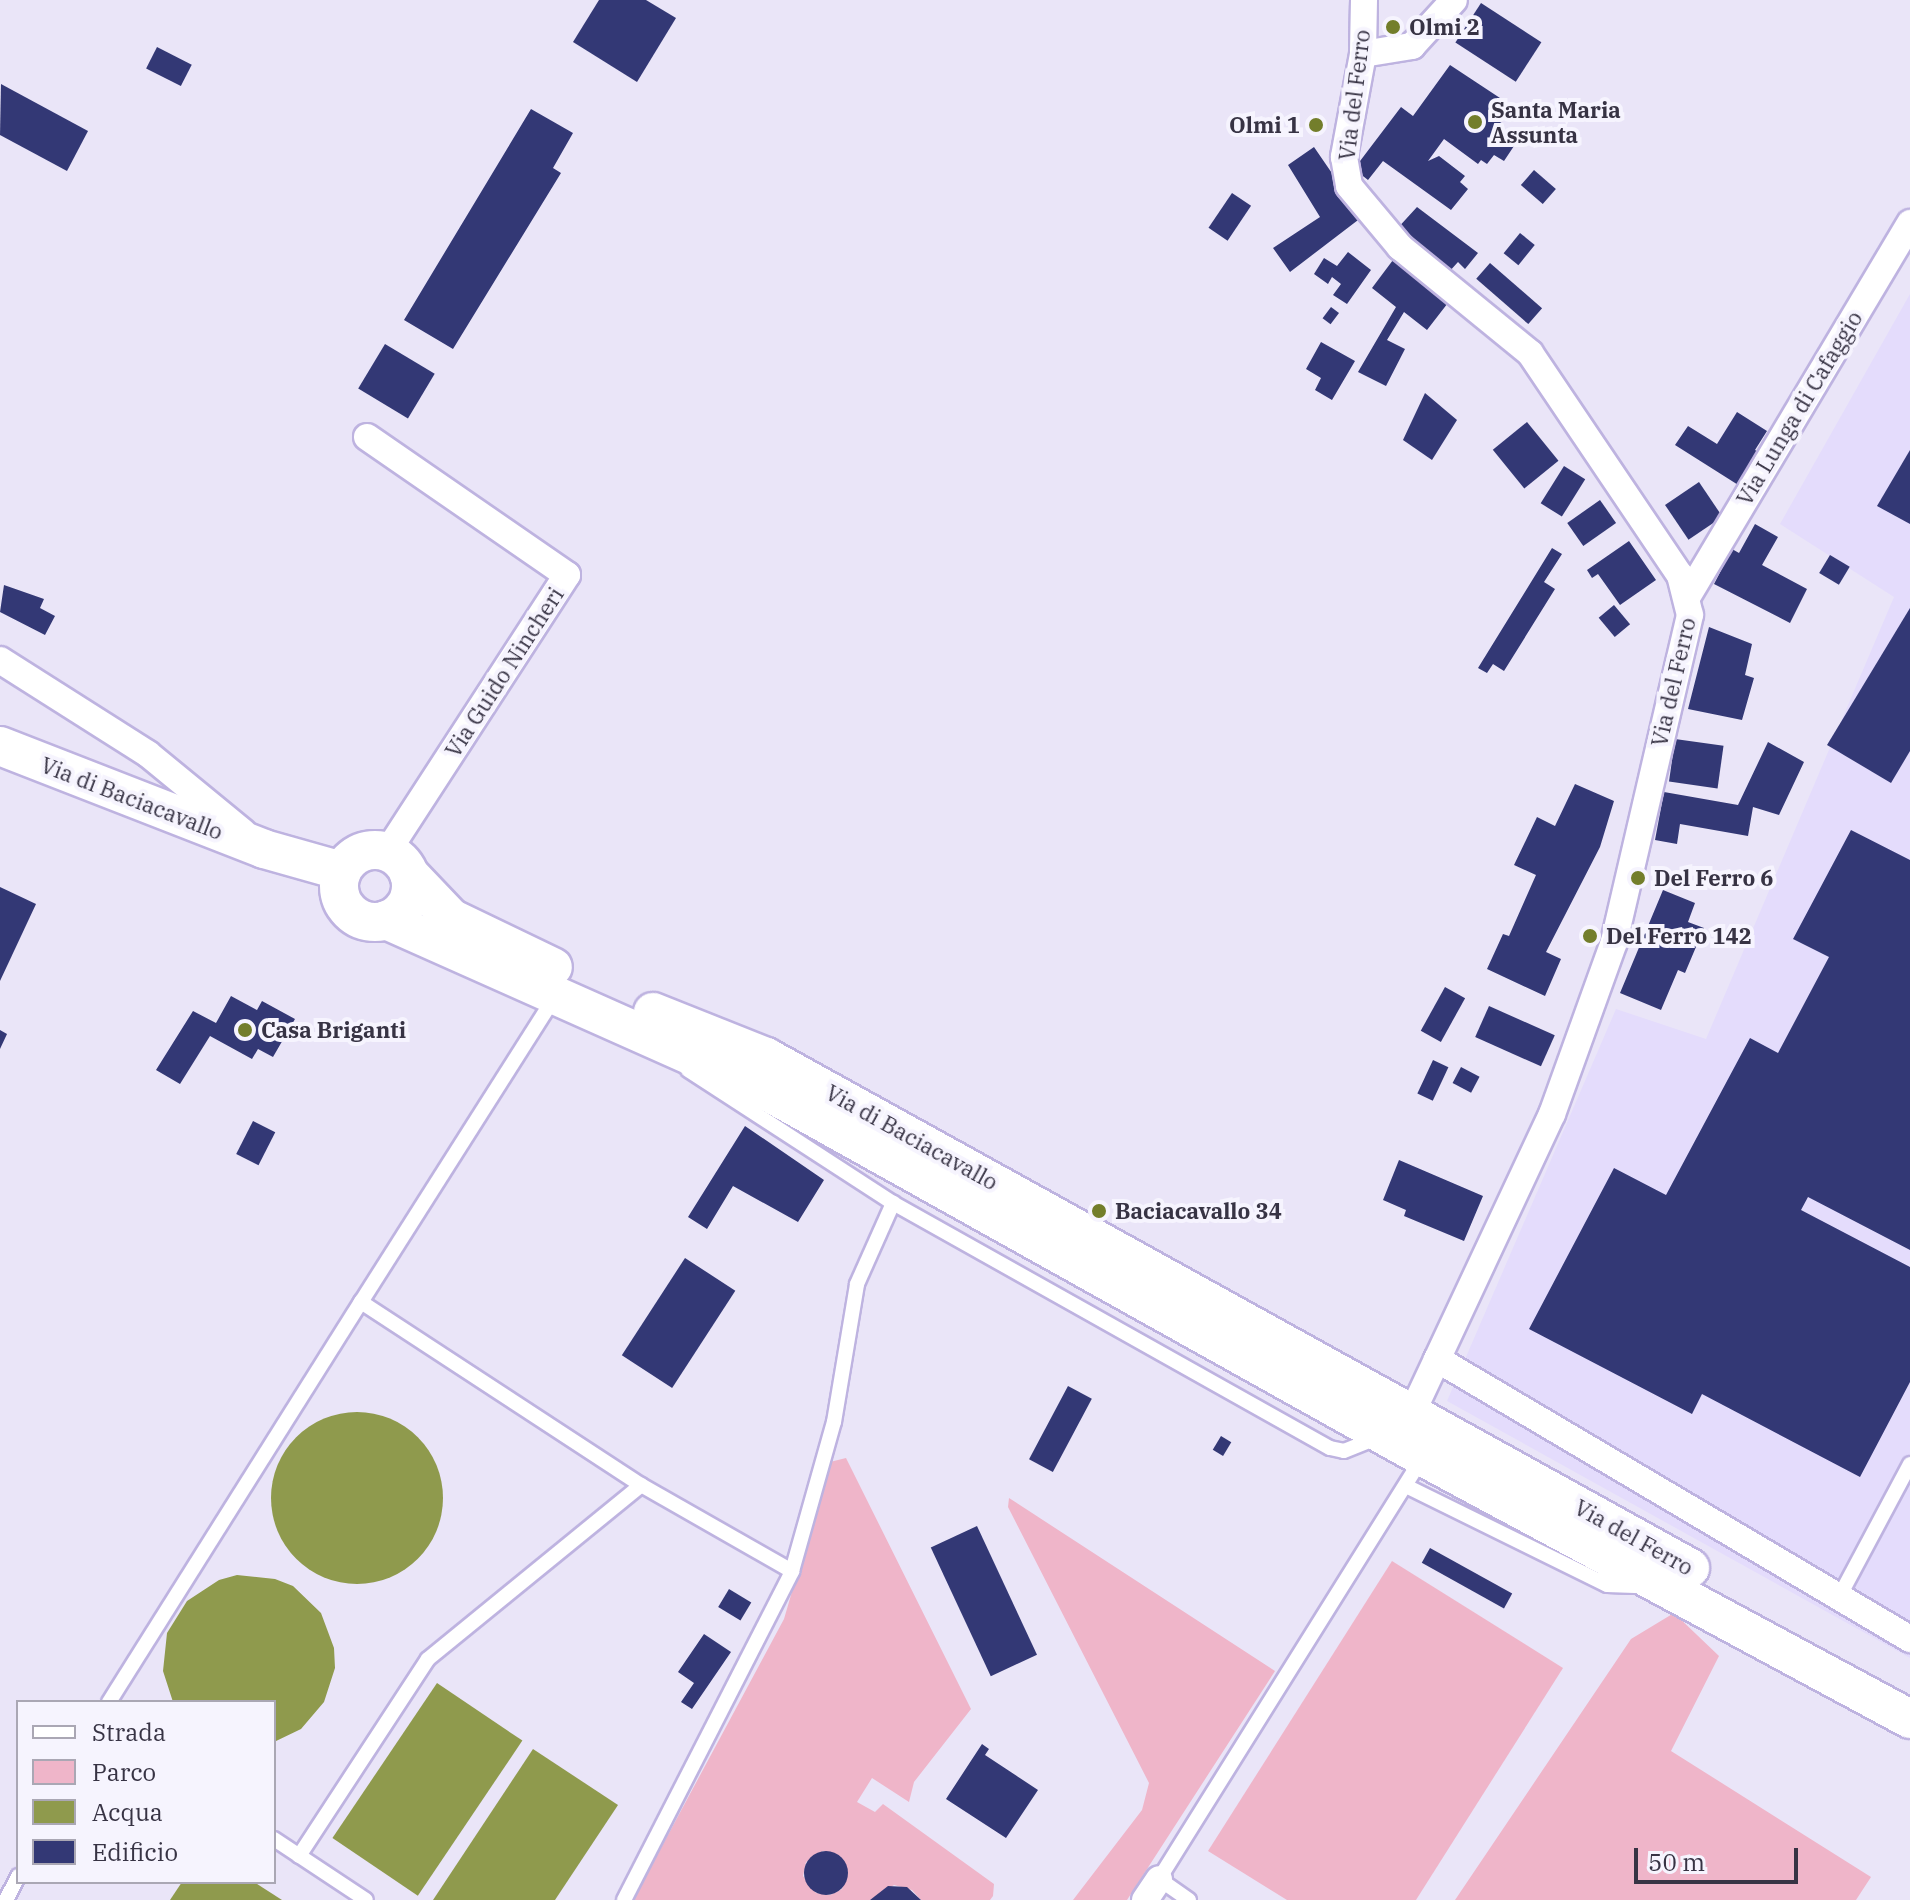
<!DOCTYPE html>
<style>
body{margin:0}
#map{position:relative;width:1910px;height:1900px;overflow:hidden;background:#eae5f8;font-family:"IBM Plex Serif",serif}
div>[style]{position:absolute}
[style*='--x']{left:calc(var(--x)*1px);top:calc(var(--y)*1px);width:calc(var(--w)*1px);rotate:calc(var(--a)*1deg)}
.built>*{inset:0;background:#e4dcfc}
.green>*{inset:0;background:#efb5c9}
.water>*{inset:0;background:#8f9a4d;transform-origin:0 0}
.round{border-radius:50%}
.building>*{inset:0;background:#333875;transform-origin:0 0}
.roads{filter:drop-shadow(2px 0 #beb3e0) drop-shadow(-2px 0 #beb3e0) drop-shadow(0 2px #beb3e0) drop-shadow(0 -2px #beb3e0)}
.lane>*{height:14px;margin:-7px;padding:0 7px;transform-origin:7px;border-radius:7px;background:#fff}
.street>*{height:26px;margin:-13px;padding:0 13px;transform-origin:13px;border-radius:13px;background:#fff}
.secondary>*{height:38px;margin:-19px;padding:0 19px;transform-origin:19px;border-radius:19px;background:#fff}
.secondary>.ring{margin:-19px;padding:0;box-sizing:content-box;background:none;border:38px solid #fff;border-radius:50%}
.dots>*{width:22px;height:22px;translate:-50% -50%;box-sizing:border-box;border:4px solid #f6f4fe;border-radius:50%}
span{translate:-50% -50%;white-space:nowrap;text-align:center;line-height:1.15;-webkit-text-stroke:8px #f6f4fe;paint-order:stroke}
.poi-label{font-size:22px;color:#373344;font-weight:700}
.left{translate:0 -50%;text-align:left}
.right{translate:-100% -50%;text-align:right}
.street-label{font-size:22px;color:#373344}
.legend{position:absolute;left:16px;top:1700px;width:260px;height:184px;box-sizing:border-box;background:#f6f4fe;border:2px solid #aaa7b4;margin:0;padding:10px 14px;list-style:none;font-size:24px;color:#373344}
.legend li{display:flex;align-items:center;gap:16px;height:40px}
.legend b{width:40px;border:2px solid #aaa7b4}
.scale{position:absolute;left:1634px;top:1848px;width:164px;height:36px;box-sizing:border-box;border:4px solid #373344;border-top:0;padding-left:10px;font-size:24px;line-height:28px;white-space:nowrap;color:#373344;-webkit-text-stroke:6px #f6f4fe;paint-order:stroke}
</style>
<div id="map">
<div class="built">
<div style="clip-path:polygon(1910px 294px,1910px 1658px,1447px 1401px,1616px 1009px,1706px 1039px,1894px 597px,1780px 524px)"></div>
</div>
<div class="green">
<div style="clip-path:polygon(evenodd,846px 1458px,971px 1709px,914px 1782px,909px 1802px,872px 1778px,857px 1802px,875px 1812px,883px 1804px,994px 1884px,993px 1896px,990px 1900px,921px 1900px,912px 1890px,894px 1885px,870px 1900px,633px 1900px,784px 1619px,830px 1462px,846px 1458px,823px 1851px,840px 1856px,848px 1872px,842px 1889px,830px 1895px,816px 1893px,803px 1876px,806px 1862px,823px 1851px)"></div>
<div style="clip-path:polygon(1009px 1498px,1275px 1671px,1127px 1900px,1073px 1900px,1142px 1810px,1149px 1783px,1008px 1507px)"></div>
<div style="clip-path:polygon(1392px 1561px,1563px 1668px,1416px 1900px,1287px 1900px,1208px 1851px)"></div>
<div style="clip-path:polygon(1674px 1613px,1719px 1656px,1671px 1751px,1871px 1877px,1856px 1900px,1455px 1900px,1631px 1639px)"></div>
</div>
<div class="water">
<div class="round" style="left:271px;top:1412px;width:172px;height:172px"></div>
<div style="clip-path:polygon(237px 1575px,275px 1579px,293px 1586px,321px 1613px,334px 1648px,335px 1668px,324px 1702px,301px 1729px,274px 1742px,274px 1702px,173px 1702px,163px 1671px,167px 1633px,187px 1601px,219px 1580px)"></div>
<div style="left:437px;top:1683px;width:103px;height:187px;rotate:34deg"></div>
<div style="clip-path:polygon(533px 1749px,618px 1805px,555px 1900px,433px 1900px)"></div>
<div style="clip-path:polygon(182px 1882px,254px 1882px,282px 1900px,170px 1900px)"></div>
</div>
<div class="building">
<div style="clip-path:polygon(599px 0,646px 0,676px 18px,637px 82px,573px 42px)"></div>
<div style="left:1481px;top:3px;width:72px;height:47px;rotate:33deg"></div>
<div style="left:157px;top:47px;width:39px;height:24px;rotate:27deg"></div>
<div style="clip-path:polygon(1450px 65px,1500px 98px,1494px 107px,1502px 112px,1497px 120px,1503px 124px,1501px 128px,1518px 140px,1504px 161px,1494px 155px,1487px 164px,1481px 160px,1478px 164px,1444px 139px,1428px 161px,1439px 156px,1465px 176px,1460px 182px,1468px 189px,1451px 210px,1383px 161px,1368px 180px,1354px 169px,1401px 107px,1413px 116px)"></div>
<div style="clip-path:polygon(1px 84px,88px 131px,67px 171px,0 135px)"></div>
<div style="clip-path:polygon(531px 109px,573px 133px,553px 168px,561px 173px,453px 349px,404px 320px)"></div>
<div style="clip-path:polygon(1314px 147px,1362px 217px,1290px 272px,1273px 248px,1320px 217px,1288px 165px)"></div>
<div style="left:1534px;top:170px;width:29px;height:20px;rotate:41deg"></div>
<div style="left:1232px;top:193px;width:23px;height:42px;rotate:34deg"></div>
<div style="clip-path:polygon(1417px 207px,1478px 253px,1465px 269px,1458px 262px,1448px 273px,1395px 231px)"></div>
<div style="left:1520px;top:233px;width:19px;height:26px;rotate:39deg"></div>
<div style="clip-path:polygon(1348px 252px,1371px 270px,1347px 304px,1333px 295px,1341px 284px,1332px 277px,1328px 284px,1314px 274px,1324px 258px,1337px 266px)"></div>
<div style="clip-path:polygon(1396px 256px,1451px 299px,1427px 330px,1404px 312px,1387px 340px,1405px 349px,1386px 386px,1358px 372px,1396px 307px,1372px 288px)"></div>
<div style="left:1490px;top:263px;width:69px;height:21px;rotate:41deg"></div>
<div style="left:1331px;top:307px;width:10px;height:14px;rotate:37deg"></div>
<div style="clip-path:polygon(1321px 342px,1355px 361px,1332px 400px,1315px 390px,1321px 378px,1306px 369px)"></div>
<div style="left:385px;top:344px;width:58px;height:52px;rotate:31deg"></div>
<div style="clip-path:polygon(1425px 393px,1457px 420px,1432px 460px,1403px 440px)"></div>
<div style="clip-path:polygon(1737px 412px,1767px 431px,1755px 450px,1764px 455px,1743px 488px,1675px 445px,1688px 426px,1717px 444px)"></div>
<div style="left:1527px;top:422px;width:50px;height:44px;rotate:51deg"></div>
<div style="clip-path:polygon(1910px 450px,1910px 524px,1877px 506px)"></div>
<div style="left:1564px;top:466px;width:25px;height:44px;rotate:32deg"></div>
<div style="left:1699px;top:482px;width:42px;height:41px;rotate:56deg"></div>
<div style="left:1600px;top:500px;width:28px;height:40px;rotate:55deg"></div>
<div style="clip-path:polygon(1755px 524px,1778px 537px,1762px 565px,1807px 589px,1790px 623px,1714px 584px,1732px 549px,1739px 553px)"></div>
<div style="clip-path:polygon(1629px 541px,1656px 580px,1620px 605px,1598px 574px,1592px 578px,1587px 570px)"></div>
<div style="clip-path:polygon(1552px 548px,1562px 554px,1544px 582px,1555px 589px,1504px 671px,1493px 664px,1487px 673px,1478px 668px)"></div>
<div style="left:1830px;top:555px;width:23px;height:21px;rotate:31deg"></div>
<div style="clip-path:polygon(4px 585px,44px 599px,40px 608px,55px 616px,45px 635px,0 612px)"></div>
<div style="left:1614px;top:605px;width:25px;height:20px;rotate:50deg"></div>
<div style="clip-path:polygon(1910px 608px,1910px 751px,1891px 783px,1827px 745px)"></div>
<div style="clip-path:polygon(1709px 627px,1752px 644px,1745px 675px,1754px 678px,1742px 720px,1688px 709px)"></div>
<div style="left:1675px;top:739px;width:49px;height:43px;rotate:8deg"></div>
<div style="clip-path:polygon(1768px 742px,1804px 762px,1779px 815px,1753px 807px,1748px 836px,1680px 824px,1677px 844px,1655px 840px,1664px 792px,1738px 805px)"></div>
<div style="clip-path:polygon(1575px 784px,1614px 801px,1600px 847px,1546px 952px,1561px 959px,1545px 996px,1487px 969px,1503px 934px,1509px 936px,1536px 875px,1514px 865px,1537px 817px,1555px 826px)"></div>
<div style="clip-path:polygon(1851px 830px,1910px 860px,1910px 1250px,1808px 1197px,1801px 1210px,1910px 1267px,1910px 1382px,1860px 1477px,1702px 1394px,1692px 1414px,1529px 1329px,1614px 1168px,1666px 1195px,1750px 1038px,1778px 1053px,1829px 957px,1793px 939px)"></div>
<div style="clip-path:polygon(0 887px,36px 904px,0 981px)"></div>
<div style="clip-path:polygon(1663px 890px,1695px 903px,1688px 922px,1704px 928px,1685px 973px,1678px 970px,1661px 1010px,1620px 993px)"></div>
<div style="left:1445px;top:987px;width:23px;height:50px;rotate:29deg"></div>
<div style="clip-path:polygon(231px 996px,257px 1010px,262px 1001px,295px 1019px,273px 1057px,258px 1049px,252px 1059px,210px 1036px,180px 1084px,156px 1070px,193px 1011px,216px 1023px)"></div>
<div style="left:1489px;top:1006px;width:72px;height:34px;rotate:24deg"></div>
<div style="clip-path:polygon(0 1030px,7px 1034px,0 1049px)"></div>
<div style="left:1433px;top:1060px;width:17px;height:37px;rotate:25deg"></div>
<div style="left:1461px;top:1067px;width:21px;height:18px;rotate:28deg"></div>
<div style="left:253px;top:1121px;width:25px;height:37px;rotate:27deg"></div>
<div style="clip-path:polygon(745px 1126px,824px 1180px,798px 1222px,733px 1186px,707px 1229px,688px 1217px)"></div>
<div style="clip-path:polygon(1399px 1160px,1483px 1196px,1464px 1241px,1404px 1216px,1406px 1210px,1383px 1200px)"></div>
<div style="left:685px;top:1258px;width:60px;height:116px;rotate:33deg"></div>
<div style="left:1068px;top:1386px;width:27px;height:83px;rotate:28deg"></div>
<div style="left:1221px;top:1436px;width:12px;height:16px;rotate:31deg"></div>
<div style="left:977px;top:1526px;width:142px;height:51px;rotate:65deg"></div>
<div style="left:1430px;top:1548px;width:94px;height:17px;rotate:29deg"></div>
<div style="left:729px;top:1589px;width:26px;height:21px;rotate:31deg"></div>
<div style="clip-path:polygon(704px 1634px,731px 1652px,692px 1709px,681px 1702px,694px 1683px,678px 1672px)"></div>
<div style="clip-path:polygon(982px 1744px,989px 1749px,985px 1755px,1038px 1790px,1006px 1838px,946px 1799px)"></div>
<div class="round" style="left:804px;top:1851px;width:44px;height:44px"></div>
<div style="clip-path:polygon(888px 1886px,907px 1887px,921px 1900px,870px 1900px)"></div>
</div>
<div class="roads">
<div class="lane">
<div style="--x:688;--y:1070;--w:244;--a:33"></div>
<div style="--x:893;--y:1203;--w:501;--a:29.28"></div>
<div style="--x:1330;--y:1448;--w:14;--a:12"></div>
<div style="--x:1344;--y:1451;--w:35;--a:-22"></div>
<div style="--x:361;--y:1302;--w:360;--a:-57.6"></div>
<div style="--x:1406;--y:1486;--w:224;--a:26.2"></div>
<div style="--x:1607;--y:1585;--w:35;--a:2"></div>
<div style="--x:1838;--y:1599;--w:153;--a:-61.9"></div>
<div style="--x:109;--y:1702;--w:473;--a:-57.8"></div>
<div style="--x:361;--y:1302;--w:334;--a:33.2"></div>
<div style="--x:641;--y:1485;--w:174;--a:29.7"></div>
<div style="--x:274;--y:1839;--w:110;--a:33.5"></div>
<div style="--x:299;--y:1856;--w:235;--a:-56.8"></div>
<div style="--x:428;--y:1659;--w:275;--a:-39.2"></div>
<div style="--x:6;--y:1900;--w:27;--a:-63"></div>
<div style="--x:624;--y:1900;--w:369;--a:-62.9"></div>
<div style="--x:792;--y:1571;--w:155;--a:-74.3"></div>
<div style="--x:834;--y:1422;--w:140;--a:-80.5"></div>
<div style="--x:857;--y:1284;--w:89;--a:-66"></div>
<div style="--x:1189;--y:1900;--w:37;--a:-145"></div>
<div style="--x:1159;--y:1879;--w:498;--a:-58"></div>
</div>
<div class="street">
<div style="--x:1364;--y:0;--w:54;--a:91.1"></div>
<div style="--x:1363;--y:54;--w:105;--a:100.5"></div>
<div style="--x:1344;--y:157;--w:29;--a:80"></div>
<div style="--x:1349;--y:186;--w:80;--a:50.1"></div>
<div style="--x:1400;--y:247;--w:168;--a:39.2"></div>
<div style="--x:1530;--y:353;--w:268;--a:56"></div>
<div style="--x:1680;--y:575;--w:41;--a:76"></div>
<div style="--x:1690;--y:615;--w:336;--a:103.1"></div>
<div style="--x:1614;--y:942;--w:183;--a:109.8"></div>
<div style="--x:1552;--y:1114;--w:330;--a:115.1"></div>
<div style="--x:1363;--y:54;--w:50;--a:-9.3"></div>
<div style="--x:1412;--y:46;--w:62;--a:-47.6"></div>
<div style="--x:367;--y:437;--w:243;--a:34.6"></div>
<div style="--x:567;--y:575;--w:330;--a:123"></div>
<div style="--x:1689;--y:594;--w:432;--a:-59.2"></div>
<div style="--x:0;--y:660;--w:175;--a:32.4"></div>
<div style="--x:148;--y:754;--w:123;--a:39.4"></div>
<div style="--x:1437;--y:1359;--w:550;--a:30.62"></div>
<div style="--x:1145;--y:1900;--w:25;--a:-56"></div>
</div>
<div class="secondary">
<div style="--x:0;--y:746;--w:283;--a:21.3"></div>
<div style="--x:264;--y:849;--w:81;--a:15.8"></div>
<div class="ring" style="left:339px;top:850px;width:34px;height:34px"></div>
<div style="--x:409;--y:874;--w:61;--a:46.3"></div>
<div style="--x:451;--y:918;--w:113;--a:25.7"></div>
<div style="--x:386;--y:920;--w:405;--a:24"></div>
<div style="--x:756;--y:1085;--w:764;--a:29.15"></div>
<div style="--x:1423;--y:1457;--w:553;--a:28.28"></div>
<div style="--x:653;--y:1012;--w:122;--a:21.7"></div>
<div style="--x:766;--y:1057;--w:1056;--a:28.94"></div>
</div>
</div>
<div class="dots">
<div style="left:1393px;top:27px;background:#737e2b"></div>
<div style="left:1475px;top:122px;background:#737e2b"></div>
<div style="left:1316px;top:125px;background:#737e2b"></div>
<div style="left:1638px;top:878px;background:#737e2b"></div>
<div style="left:1590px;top:936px;background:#737e2b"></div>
<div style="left:245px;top:1030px;background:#737e2b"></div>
<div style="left:1099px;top:1211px;background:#737e2b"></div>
</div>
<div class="poi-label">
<span class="left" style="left:1409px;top:27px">Olmi 2</span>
<span class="left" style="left:1491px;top:122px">Santa Maria<br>Assunta</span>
<span class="right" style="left:1300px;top:125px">Olmi 1</span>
<span class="left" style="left:1654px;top:878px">Del Ferro 6</span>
<span class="left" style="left:1606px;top:936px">Del Ferro 142</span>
<span class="left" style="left:261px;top:1030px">Casa Briganti</span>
<span class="left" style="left:1115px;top:1211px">Baciacavallo 34</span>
</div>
<div class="street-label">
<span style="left:1354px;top:95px;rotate:-83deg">Via del Ferro</span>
<span style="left:1799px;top:408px;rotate:-59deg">Via Lunga di Cafaggio</span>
<span style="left:504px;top:672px;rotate:-57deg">Via Guido Nincheri</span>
<span style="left:1673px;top:682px;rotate:-77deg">Via del Ferro</span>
<span style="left:132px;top:798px;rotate:21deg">Via di Baciacavallo</span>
<span style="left:912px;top:1137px;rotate:29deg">Via di Baciacavallo</span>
<span style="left:1634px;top:1537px;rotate:29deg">Via del Ferro</span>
</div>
<ul class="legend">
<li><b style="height:10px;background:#fff"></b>Strada</li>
<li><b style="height:22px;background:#efb5c9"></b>Parco</li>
<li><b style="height:22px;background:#8f9a4d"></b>Acqua</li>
<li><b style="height:22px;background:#333875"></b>Edificio</li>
</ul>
<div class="scale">50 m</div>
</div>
